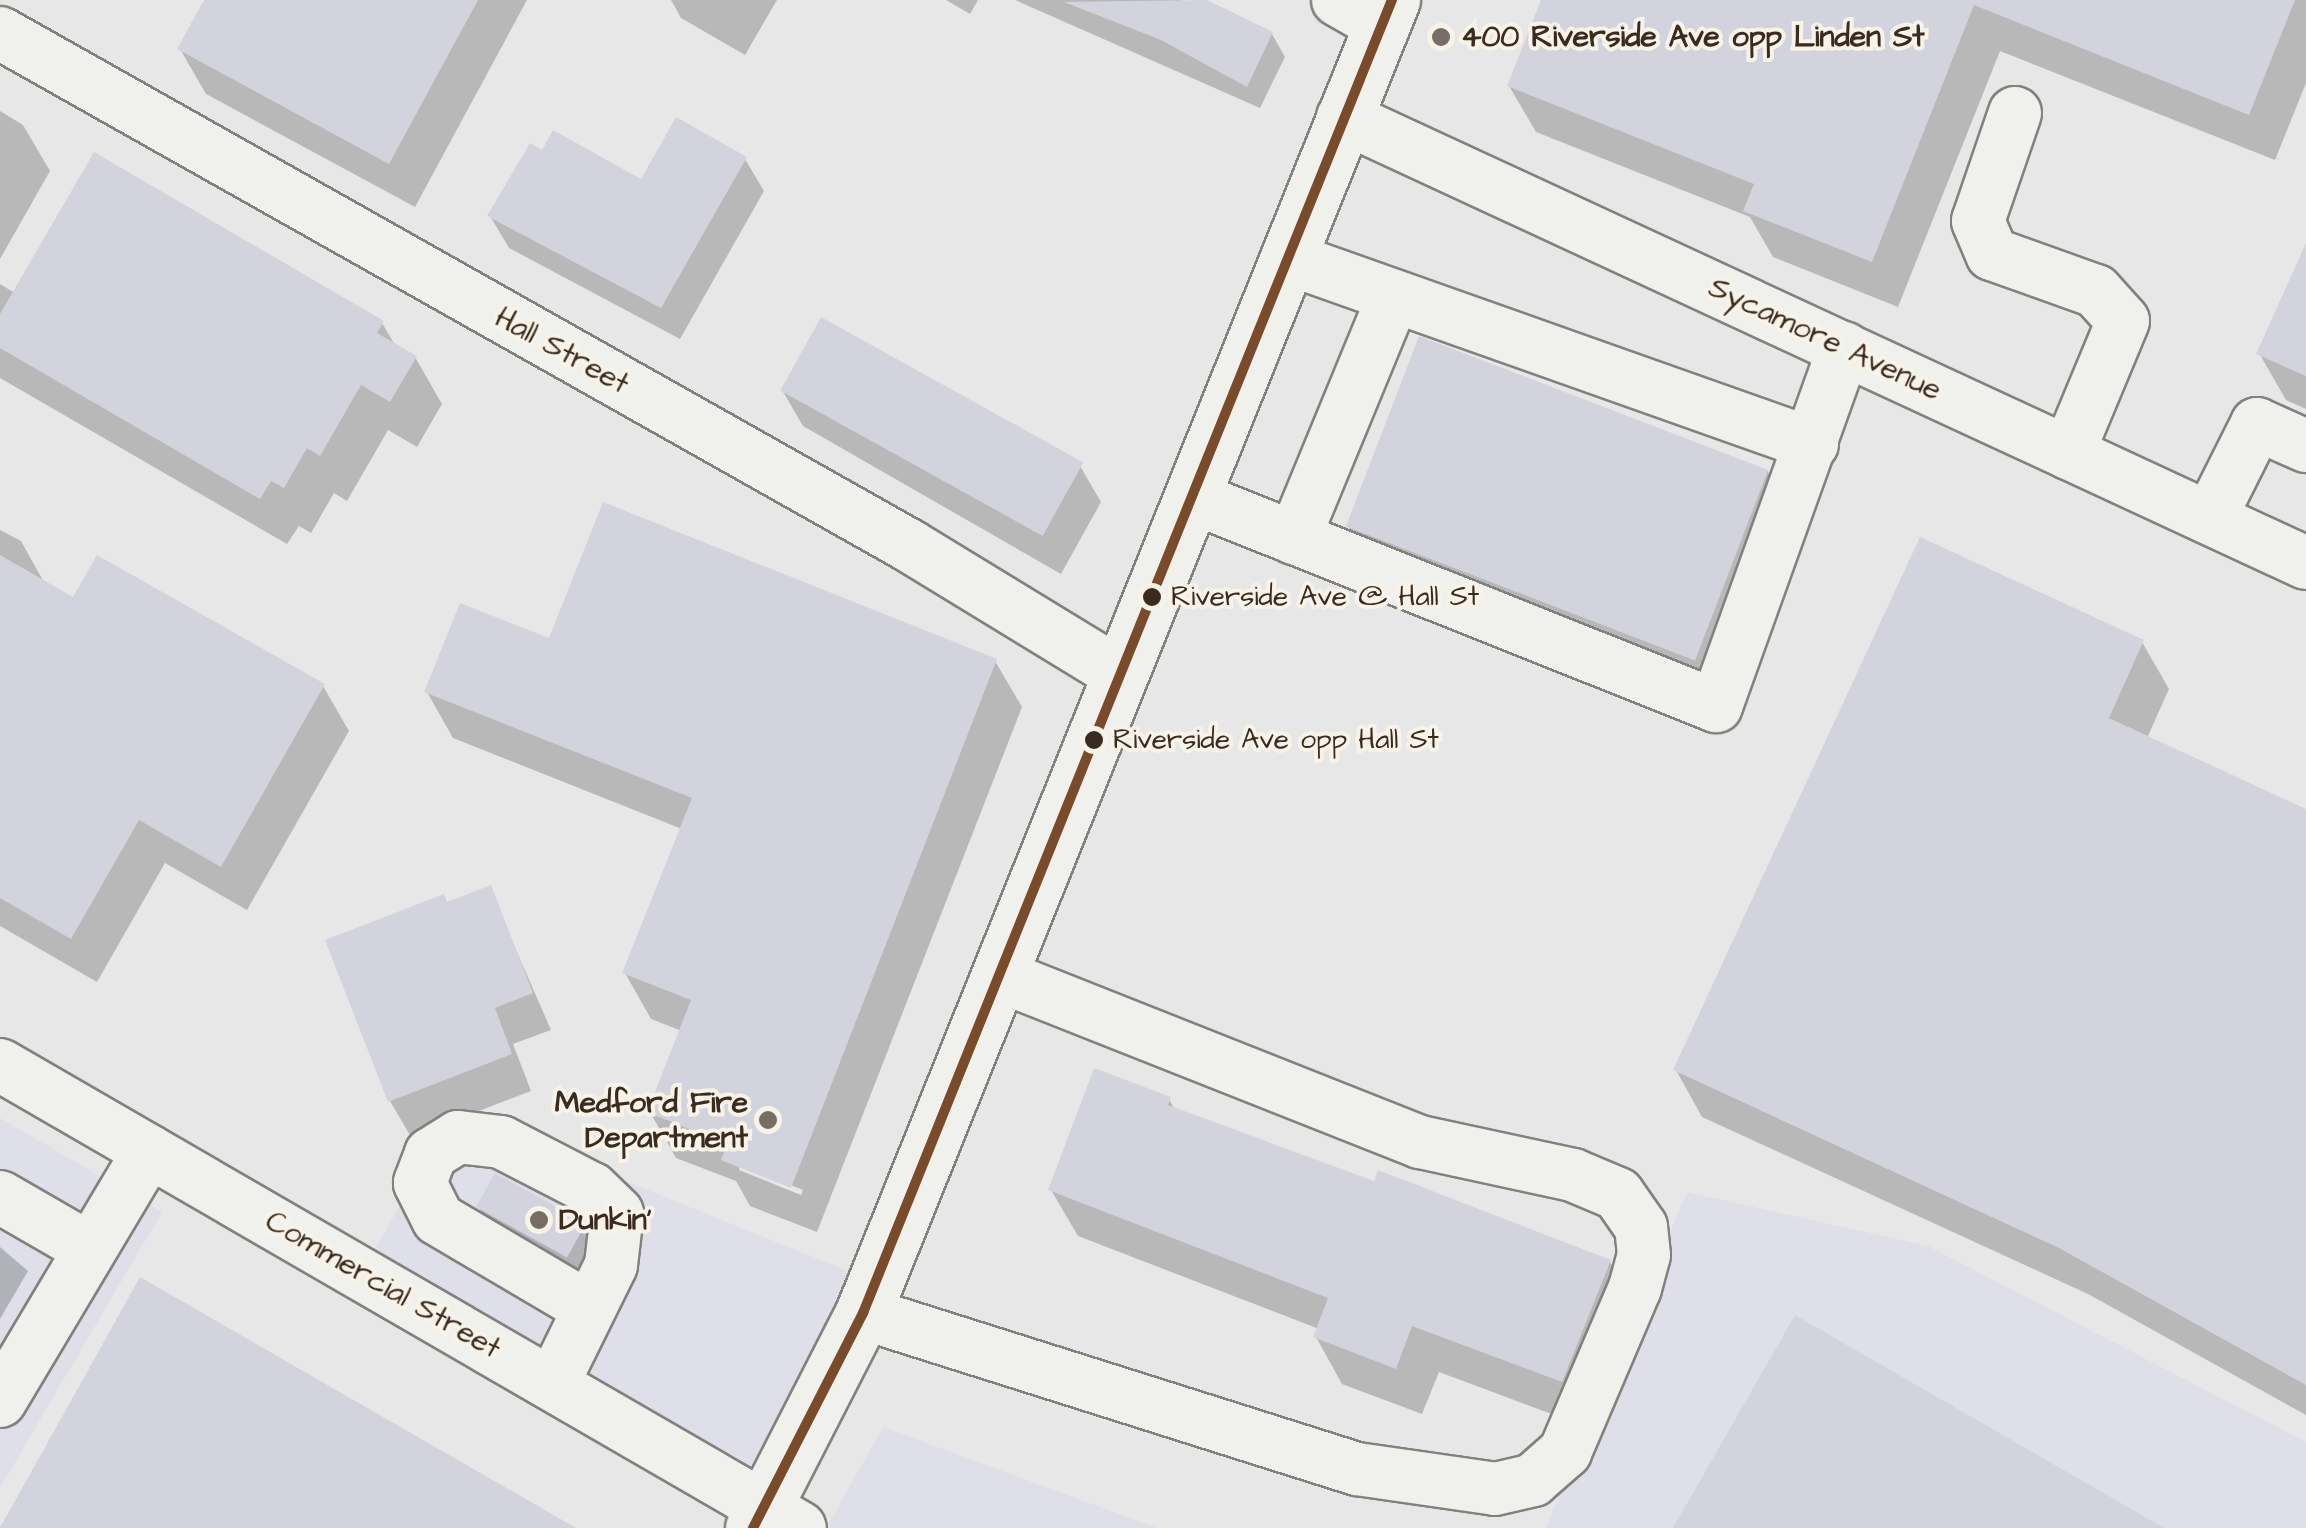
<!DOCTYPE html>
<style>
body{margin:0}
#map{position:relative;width:2306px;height:1528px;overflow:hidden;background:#e8e7e8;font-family:"Architects Daughter",sans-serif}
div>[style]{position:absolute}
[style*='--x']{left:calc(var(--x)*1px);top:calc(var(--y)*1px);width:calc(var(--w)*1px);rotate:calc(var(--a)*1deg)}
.built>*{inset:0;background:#dedfe8}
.shadow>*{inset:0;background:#0003}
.building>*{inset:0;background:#d2d3dd;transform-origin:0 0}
.roads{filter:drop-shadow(2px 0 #84807e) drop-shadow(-2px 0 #84807e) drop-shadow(0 2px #84807e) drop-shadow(0 -2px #84807e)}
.minor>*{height:52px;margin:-26px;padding:0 26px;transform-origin:26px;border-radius:26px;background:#f0f0ec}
.major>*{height:55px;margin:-27.5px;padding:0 27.5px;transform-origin:27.5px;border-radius:27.5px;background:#f0f0ec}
.bus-1>*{height:10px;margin:-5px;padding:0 5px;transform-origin:5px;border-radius:5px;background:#7a4b2a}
.dots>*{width:28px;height:28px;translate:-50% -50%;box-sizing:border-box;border:5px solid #f7f3e8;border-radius:50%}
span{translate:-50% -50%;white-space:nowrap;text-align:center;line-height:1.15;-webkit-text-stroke:8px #f7f3e8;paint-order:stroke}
.bus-label{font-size:28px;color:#3b2a1e}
.left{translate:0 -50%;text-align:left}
.poi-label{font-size:30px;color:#3b2a1e;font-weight:700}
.right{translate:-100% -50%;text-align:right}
.street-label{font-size:30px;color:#3b2a1e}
</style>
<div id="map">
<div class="built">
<div style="clip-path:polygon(467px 1117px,863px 1277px,764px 1492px,370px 1258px,398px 1209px,411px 1147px)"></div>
<div style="clip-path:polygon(0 1118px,162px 1212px,0 1488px)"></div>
<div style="clip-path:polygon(1687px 1192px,1928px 1246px,2306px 1442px,2306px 1528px,1546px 1528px)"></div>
<div style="clip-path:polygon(883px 1427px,1157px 1528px,826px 1528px)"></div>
</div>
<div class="shadow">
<div style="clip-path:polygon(206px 0,527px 0,415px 207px,206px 94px,180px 49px)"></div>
<div style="clip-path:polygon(671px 0,777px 0,745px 55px,681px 18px)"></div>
<div style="clip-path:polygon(946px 0,978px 0,970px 14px)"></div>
<div style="clip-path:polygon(1015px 0,1180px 0,1272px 34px,1285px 57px,1260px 108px)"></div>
<div style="clip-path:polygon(1544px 0,2306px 0,2306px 83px,2275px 160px,2000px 51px,1898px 307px,1773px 257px,1750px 217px,1536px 132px,1509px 86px)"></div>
<div style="clip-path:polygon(0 111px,23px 125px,50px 171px,0 259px)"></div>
<div style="clip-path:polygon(543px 153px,642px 183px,745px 159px,764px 191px,680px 339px,509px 248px,490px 216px)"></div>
<div style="clip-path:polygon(2306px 249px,2306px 409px,2286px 400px,2259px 353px)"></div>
<div style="clip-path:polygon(0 284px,15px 293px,382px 323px,395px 345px,415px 357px,442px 404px,417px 447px,388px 430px,347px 501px,334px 493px,311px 533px,299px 526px,287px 544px,0 378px)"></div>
<div style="clip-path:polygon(782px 390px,1080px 466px,1101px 502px,1061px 574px,803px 426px)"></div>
<div style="clip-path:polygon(1767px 470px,1794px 517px,1725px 712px,1375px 572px,1348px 526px)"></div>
<div style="clip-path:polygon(0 530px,21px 541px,45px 584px,74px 600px,323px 686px,349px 731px,247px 910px,165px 863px,97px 982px,0 926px)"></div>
<div style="clip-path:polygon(evenodd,550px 641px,995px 661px,1022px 707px,817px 1232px,750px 1206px,736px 1181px,676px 1158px,650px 1112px,682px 1031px,651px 1019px,625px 973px,682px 829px,453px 738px,427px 692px,550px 641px,739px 1165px,803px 1190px,801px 1195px,739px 1170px,739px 1165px)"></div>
<div style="clip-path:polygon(2142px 642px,2169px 689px,2147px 738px,2306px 812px,2306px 1415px,2088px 1294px,1702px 1117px,1676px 1070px)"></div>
<div style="clip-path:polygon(489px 888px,551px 1030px,513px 1044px,531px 1091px,411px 1137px,390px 1101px,447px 905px)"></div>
<div style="clip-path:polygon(1169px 1099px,1175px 1110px,1375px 1185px,1610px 1262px,1637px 1309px,1589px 1428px,1439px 1372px,1422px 1414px,1342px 1384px,1316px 1337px,1319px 1329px,1078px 1236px,1051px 1190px)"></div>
<div style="clip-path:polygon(496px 1176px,584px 1226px,598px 1251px,588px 1287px,492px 1231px,478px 1206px)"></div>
<div style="clip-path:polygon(0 1247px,28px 1271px,0 1319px)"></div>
<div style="clip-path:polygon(141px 1280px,571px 1528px,0 1528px)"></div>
</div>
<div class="building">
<div style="clip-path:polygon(204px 0,478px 0,389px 164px,177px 49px)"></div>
<div style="clip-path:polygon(1207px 0,1273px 32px,1247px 87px,1161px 40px,1064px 2px)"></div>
<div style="clip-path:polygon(1541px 0,2295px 0,2249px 115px,1974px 5px,1872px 262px,1743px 211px,1754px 184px,1507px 86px)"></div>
<div style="clip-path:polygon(676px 117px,747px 157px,661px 308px,487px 216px,530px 143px,542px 150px,553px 130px,641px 179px)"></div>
<div style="clip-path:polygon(94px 152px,384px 321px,377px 333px,417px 356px,390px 402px,361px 385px,320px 456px,307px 448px,284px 488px,271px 481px,260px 499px,0 348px,0 314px)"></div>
<div style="clip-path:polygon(2306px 243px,2306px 376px,2256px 354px)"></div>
<div style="left:821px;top:317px;width:300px;height:84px;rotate:29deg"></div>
<div style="left:1419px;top:336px;width:374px;height:204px;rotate:21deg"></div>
<div style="clip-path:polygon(603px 502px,997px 659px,791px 1188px,721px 1160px,727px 1144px,647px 1112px,691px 1000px,622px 973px,692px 798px,424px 692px,460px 603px,549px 638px)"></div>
<div style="clip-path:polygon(1920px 537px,2144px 640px,2109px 718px,2306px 809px,2306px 1385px,2059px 1248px,1673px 1070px)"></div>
<div style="clip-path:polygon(0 555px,73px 597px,97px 555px,325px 684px,221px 867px,139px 820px,71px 939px,0 898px)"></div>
<div style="clip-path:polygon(491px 885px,533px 993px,495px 1008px,512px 1054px,388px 1102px,325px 940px,444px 894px,447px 902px)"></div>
<div style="clip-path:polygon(1094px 1068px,1171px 1097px,1168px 1105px,1374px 1181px,1378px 1170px,1611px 1260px,1562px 1382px,1412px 1326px,1396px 1369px,1313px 1337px,1328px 1298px,1048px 1190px)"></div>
<div style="left:495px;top:1173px;width:104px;height:39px;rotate:29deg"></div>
<div style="clip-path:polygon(140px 1277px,576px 1528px,0 1528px)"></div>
<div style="clip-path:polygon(1795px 1315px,2164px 1528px,1673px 1528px)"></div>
</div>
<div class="roads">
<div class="minor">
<div style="--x:1338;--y:0;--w:51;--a:29.6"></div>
<div style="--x:0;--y:33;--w:1045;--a:29.41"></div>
<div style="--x:910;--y:546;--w:246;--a:31.4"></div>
<div style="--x:2015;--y:113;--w:114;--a:108.9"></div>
<div style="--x:1978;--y:221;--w:36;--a:67"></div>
<div style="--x:1992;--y:254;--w:110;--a:19.6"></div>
<div style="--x:2096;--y:291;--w:40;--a:48"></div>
<div style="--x:2123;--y:321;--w:143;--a:112.6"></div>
<div style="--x:1343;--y:117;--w:1061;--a:24.85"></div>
<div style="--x:1287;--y:258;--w:557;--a:19.51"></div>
<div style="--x:1192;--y:497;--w:564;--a:21.74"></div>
<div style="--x:1716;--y:706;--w:380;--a:-70.3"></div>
<div style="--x:2210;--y:518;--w:105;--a:-63.4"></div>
<div style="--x:2257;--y:424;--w:54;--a:24.2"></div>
<div style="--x:1294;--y:538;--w:260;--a:-67.6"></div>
<div style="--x:0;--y:1065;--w:924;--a:30.06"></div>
<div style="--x:0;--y:1197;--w:104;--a:30"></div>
<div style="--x:863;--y:1313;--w:518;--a:17.53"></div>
<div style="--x:1357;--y:1469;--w:139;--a:8.2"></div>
<div style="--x:1495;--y:1489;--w:39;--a:-13"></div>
<div style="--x:1533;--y:1480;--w:43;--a:-41.2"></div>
<div style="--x:1565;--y:1452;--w:178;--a:-66.9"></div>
<div style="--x:1635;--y:1288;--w:34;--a:-75"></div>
<div style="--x:1644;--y:1255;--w:28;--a:-96"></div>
<div style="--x:1641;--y:1227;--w:40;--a:-124.9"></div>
<div style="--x:1618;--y:1194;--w:49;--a:-157.1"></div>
<div style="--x:1573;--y:1175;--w:157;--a:-167.8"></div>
<div style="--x:1420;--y:1142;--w:452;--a:-158.4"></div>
<div style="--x:553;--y:1383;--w:131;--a:-63.8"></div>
<div style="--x:611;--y:1265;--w:52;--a:-83.4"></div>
<div style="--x:617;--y:1213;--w:35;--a:-136"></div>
<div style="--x:592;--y:1189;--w:102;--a:-152.7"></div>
<div style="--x:501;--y:1142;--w:43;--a:-173.4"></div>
<div style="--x:458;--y:1137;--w:32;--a:148"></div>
<div style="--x:431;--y:1154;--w:31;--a:111"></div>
<div style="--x:420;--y:1183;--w:40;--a:63.4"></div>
<div style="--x:438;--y:1219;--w:175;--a:30.5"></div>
<div style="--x:0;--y:1401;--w:291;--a:-59.2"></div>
</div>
<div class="major">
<div style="--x:753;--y:1528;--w:242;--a:-62.9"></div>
<div style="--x:863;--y:1313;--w:1416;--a:-68.06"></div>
</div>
</div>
<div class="bus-1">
<div style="--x:753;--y:1528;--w:242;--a:-62.9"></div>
<div style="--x:863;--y:1313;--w:1416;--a:-68.06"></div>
</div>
<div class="dots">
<div style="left:1441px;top:37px;background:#786c65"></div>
<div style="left:1152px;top:597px;background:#3b2a1e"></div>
<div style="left:1094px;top:740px;background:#3b2a1e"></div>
<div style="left:768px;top:1120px;background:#786c65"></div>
<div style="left:539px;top:1220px;background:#786c65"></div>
</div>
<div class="bus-label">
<span class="left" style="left:1171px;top:597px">Riverside Ave @ Hall St</span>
<span class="left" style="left:1113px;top:740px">Riverside Ave opp Hall St</span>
</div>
<div class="poi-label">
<span class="left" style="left:1461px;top:37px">400 Riverside Ave opp Linden St</span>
<span class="right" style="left:748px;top:1120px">Medford Fire<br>Department</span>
<span class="left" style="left:559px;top:1220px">Dunkin'</span>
</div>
<div class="street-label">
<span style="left:1825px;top:339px;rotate:25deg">Sycamore Avenue</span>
<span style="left:562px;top:351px;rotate:29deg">Hall Street</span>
<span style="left:383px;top:1285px;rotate:30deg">Commercial Street</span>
</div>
</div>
